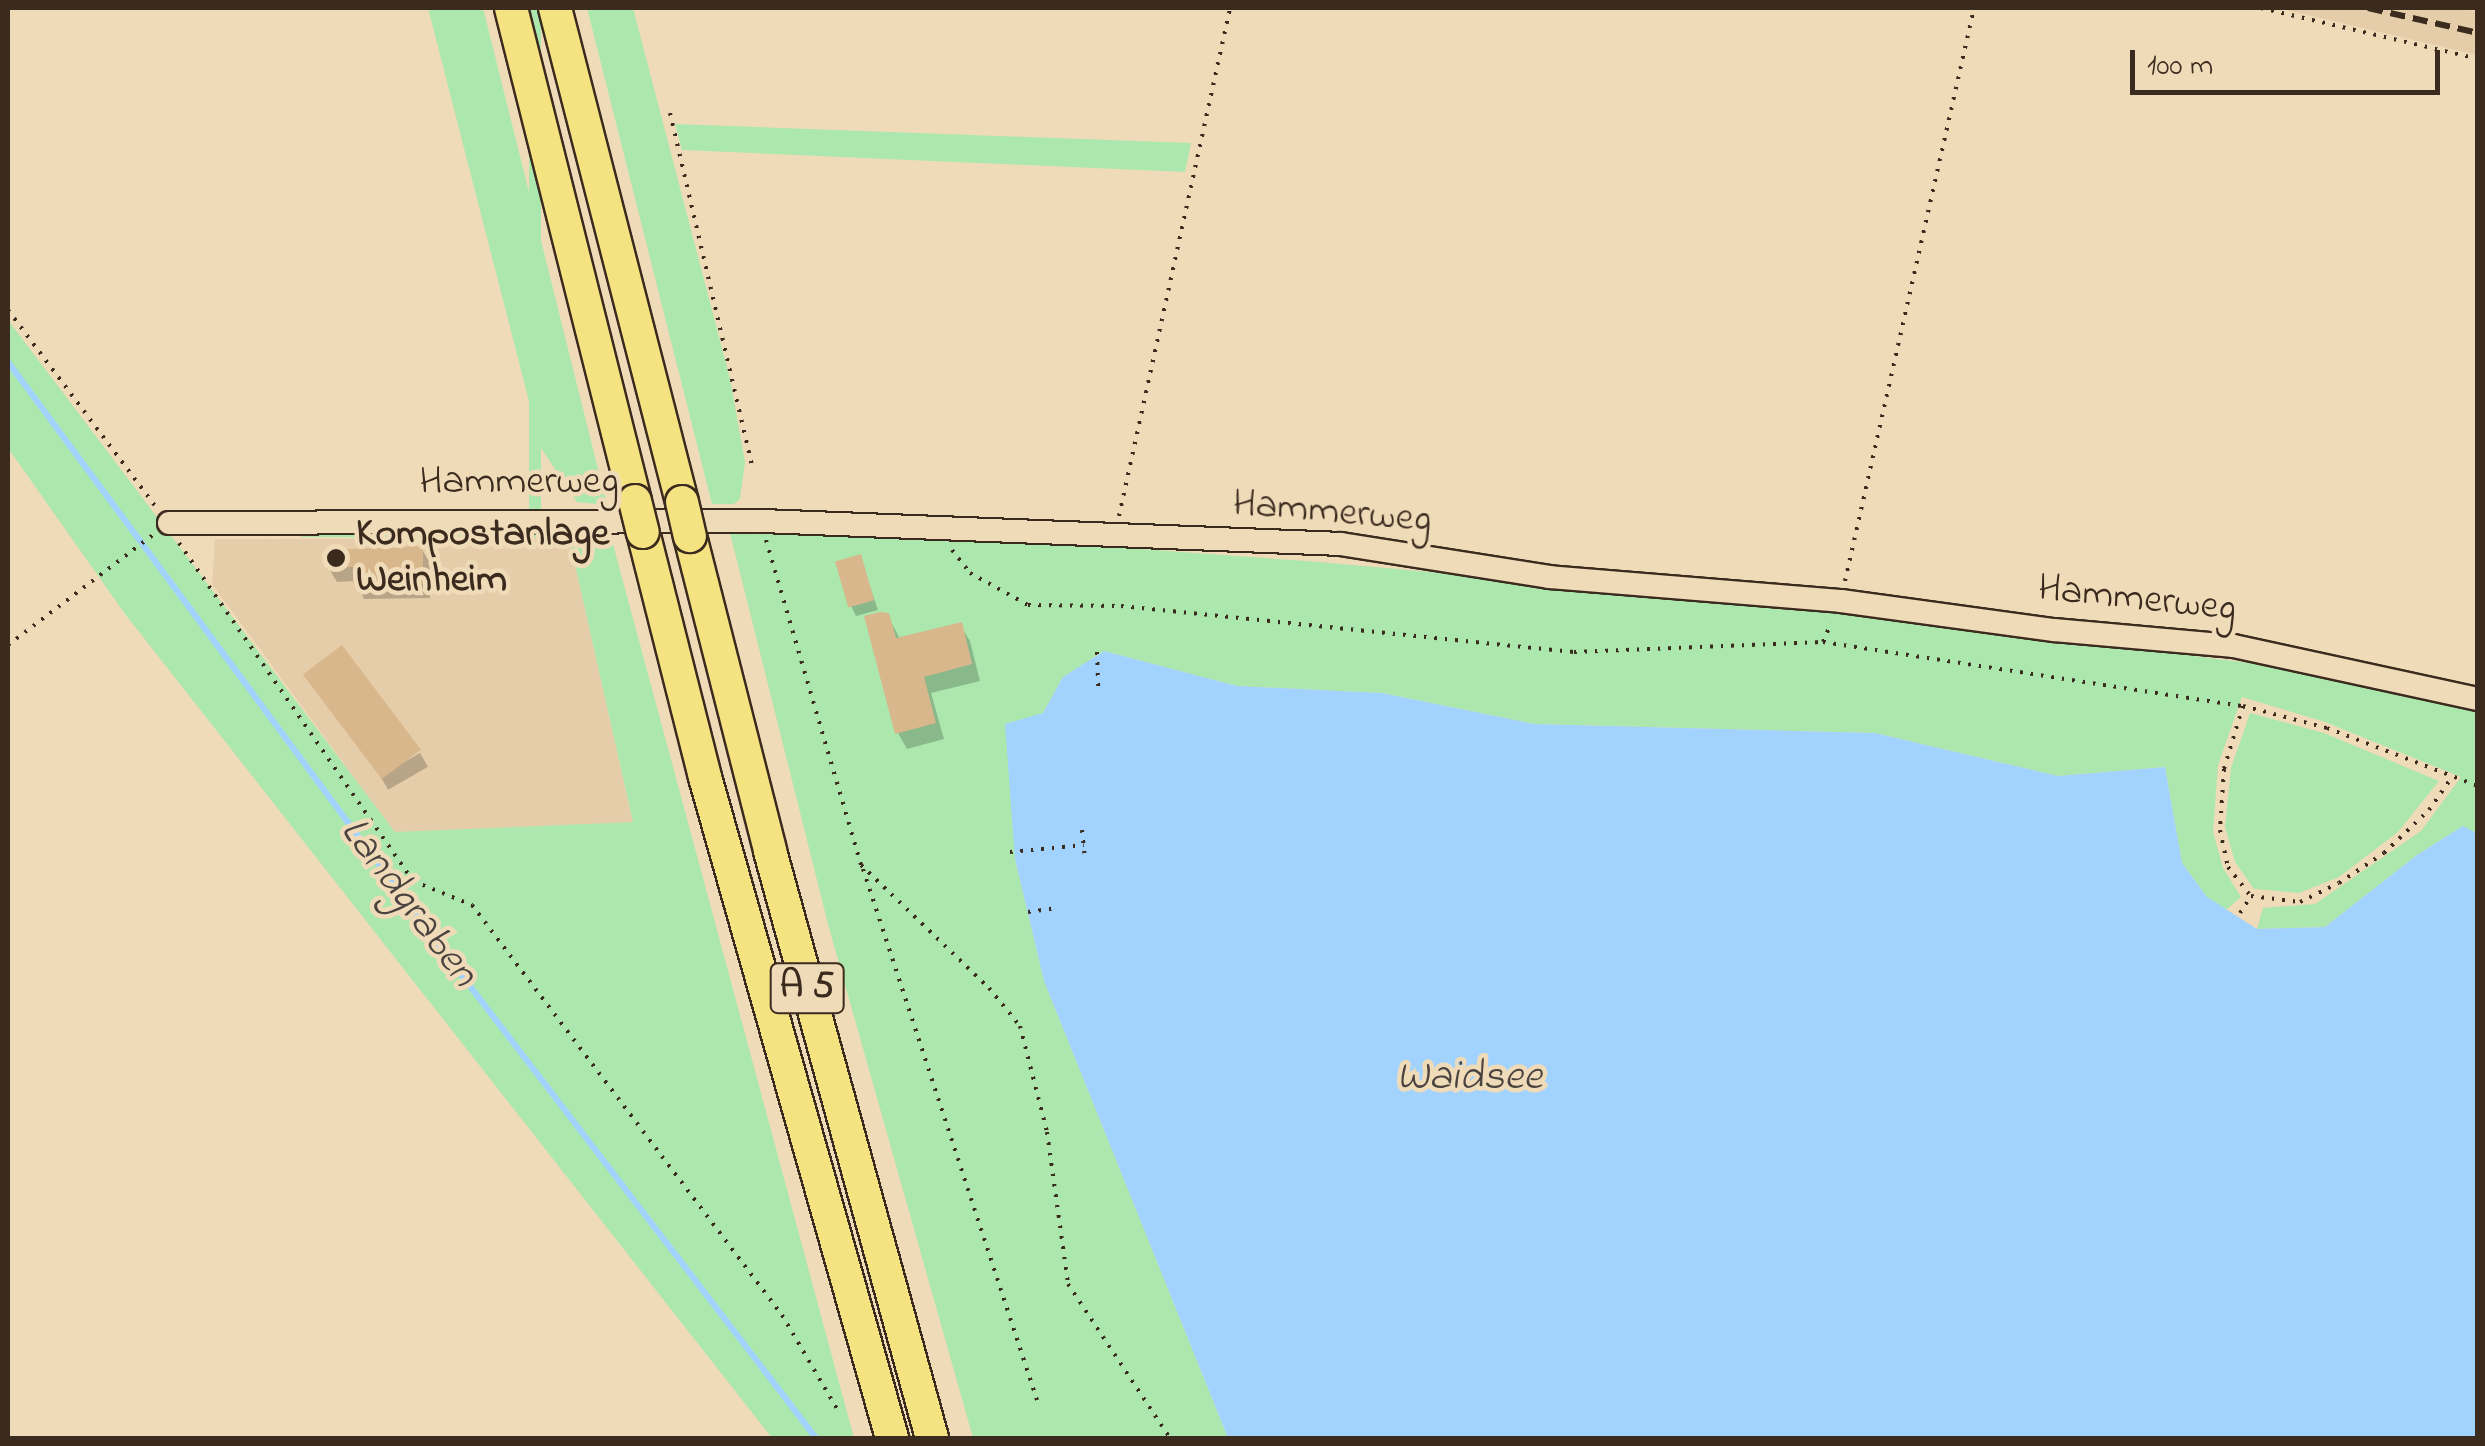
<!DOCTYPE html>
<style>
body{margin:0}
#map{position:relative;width:2485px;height:1446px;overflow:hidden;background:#f0dbb9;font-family:"Indie Flower",sans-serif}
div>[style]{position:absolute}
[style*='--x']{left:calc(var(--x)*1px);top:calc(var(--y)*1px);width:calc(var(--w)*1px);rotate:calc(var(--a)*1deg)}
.built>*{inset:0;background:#e6cda9}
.green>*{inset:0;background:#ace7ad;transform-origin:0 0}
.water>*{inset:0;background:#a2d3ff}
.shadow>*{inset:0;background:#0003;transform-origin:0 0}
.stream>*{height:6px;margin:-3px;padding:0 3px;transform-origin:3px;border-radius:3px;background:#a2d3ff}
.building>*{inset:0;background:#d9b78c;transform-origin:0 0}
.path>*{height:4px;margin-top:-2px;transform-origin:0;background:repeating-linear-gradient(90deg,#3b2a1e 0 2.5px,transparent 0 10.5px)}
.roads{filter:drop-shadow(2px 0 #3b2a1e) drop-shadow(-2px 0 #3b2a1e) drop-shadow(0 2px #3b2a1e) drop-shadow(0 -2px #3b2a1e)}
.minor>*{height:22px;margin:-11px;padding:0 11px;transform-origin:11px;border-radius:11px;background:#f0dbb9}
.highway>*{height:32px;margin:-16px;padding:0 16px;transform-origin:16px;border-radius:16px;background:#f5e382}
.rail>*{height:6px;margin-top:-3px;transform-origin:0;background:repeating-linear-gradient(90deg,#3b2a1e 0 15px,transparent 0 23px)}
.bridges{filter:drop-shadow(2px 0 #3b2a1e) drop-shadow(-2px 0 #3b2a1e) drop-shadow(0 2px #3b2a1e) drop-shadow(0 -2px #3b2a1e)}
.highway-bridge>*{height:32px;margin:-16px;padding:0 16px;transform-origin:16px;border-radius:16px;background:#f5e382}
.dots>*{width:28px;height:28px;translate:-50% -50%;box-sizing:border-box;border:5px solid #f0dbb9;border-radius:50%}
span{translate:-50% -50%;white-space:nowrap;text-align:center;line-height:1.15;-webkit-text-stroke:9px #f0dbb9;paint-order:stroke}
.shield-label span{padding:2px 8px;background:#f0dbb9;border:2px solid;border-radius:8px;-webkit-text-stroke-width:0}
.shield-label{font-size:38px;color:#3b2a1e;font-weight:700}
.street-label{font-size:40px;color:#3b2a1e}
.poi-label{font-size:40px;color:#3b2a1e;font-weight:700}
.left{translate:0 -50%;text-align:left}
.water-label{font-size:42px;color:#4a4340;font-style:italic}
.frame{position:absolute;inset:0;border:10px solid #3b2a1e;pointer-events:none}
.scale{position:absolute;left:2130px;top:50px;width:310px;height:45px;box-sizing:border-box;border:5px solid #3b2a1e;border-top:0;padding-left:12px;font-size:30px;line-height:35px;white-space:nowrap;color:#3b2a1e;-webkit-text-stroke:8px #f0dbb9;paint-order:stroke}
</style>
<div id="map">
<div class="built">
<div style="clip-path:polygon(2277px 8px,2458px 8px,2477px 12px,2477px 55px)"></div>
<div style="clip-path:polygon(569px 538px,633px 823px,394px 832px,212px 584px,215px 539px)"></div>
</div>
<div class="green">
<div style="clip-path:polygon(428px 8px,483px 8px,607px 505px,577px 502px,541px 448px)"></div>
<div style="left:529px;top:8px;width:12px;height:509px"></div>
<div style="clip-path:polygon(587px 8px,633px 8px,730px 379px,745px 462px,740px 499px,734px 504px,712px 504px)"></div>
<div style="clip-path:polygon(675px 124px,1191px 143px,1185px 172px,682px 150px)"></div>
<div style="clip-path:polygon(8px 320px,395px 832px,633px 822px,569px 538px,302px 537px,305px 521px,607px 522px,854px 1438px,772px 1438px,125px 614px,8px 448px)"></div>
<div style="clip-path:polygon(729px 529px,1112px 547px,1320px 562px,1824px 608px,2249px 663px,2477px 708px,2477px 834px,2463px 826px,2417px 855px,2325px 927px,2257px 929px,2263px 908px,2315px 904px,2421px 831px,2461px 777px,2325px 722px,2242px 697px,2218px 765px,2213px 832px,2223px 868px,2241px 897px,2226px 910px,2207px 897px,2182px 863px,2165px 767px,2058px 776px,1875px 733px,1534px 724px,1382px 693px,1237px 686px,1104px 651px,1063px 677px,1043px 713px,1015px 859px,1044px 981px,1228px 1438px,973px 1438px,829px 928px)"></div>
<div style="clip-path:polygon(2250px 713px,2324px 733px,2439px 781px,2398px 832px,2339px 877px,2299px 893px,2254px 889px,2235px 862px,2225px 827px,2231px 768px)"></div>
</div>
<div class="water">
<div style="clip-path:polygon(1104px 651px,1237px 686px,1382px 693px,1534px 724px,1875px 733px,2058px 776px,2165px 767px,2182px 863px,2207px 897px,2257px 929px,2325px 927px,2417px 855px,2463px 826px,2478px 834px,2477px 1438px,1228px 1438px,1044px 981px,1015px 859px,1005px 724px,1043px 713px,1063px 677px)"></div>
</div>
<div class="shadow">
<div style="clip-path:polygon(421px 548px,430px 563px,430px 598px,364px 599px,356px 581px,337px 582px,328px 567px)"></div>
<div style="clip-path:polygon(860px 557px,878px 610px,856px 616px,851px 606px)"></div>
<div style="clip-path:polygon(888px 616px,900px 639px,960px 625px,970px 641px,980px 681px,931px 693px,944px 739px,907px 749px,898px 733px)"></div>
<div style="left:420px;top:753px;width:16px;height:46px;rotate:60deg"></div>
</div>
<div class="stream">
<div style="--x:8;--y:362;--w:727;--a:53.56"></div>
<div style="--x:440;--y:947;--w:618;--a:52.56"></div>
</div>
<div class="building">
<div style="clip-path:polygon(423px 546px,423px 584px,353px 584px,353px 567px,326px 567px,325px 550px)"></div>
<div style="left:861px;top:554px;width:48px;height:27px;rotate:74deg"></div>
<div style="clip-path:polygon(880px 612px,889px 613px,896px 638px,962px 622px,972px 664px,924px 677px,936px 723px,895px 734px,864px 616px)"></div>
<div style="left:342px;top:645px;width:131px;height:49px;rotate:53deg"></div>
</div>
<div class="path">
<div style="--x:2261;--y:8;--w:223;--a:13.2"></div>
<div style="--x:670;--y:113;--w:367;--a:76.9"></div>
<div style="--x:8;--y:310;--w:245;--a:53.1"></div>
<div style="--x:1119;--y:516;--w:520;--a:-77.67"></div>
<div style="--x:766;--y:540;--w:339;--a:73.7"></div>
<div style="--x:861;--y:865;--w:178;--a:43.9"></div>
<div style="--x:989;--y:988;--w:49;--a:50.8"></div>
<div style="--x:1020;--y:1026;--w:109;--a:75.7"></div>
<div style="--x:1047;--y:1132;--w:153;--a:82.1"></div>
<div style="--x:1068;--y:1284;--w:185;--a:56.5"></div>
<div style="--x:179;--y:543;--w:411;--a:55.3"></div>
<div style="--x:413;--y:881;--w:64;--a:22.1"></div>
<div style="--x:472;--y:905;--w:514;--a:52.91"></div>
<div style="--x:782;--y:1315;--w:115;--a:59.6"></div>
<div style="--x:952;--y:550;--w:29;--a:52"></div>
<div style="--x:970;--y:573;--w:66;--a:28.9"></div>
<div style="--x:1028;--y:605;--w:93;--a:0.6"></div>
<div style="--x:1121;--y:606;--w:455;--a:5.8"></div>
<div style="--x:1574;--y:652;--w:249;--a:-2.3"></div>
<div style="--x:1823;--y:642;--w:425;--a:8.7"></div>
<div style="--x:2243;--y:706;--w:87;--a:14.7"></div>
<div style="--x:2327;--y:728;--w:162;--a:21"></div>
<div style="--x:1845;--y:581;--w:587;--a:-77.31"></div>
<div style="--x:1823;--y:642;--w:21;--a:-67"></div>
<div style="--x:8;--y:645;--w:182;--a:-37.2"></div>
<div style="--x:1097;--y:652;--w:38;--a:88"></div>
<div style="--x:2243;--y:706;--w:66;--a:106.8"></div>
<div style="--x:2224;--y:769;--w:61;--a:93.8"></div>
<div style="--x:2220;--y:830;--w:38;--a:78"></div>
<div style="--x:2228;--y:867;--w:37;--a:52"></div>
<div style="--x:2251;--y:896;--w:49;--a:7"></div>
<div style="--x:2300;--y:902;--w:43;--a:-26"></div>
<div style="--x:2339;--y:883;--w:54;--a:-33.7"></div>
<div style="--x:2384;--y:853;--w:62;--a:-43.7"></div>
<div style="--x:2429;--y:810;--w:38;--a:-55"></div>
<div style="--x:1082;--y:830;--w:29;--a:84"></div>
<div style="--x:1010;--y:852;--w:74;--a:-5.4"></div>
<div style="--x:863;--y:869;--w:559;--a:71.86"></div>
<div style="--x:1028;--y:912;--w:29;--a:-8"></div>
<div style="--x:2240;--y:913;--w:20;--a:-57"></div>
</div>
<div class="roads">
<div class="minor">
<div style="--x:169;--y:523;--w:593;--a:-0.19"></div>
<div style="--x:762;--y:521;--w:579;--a:2.27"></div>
<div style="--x:1341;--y:544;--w:211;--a:9"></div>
<div style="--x:1549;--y:577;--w:293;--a:4.7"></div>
<div style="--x:1841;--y:601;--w:215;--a:7.8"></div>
<div style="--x:2054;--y:630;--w:181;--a:5.1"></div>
<div style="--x:2234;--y:646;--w:250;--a:12.3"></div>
</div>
<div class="highway">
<div style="--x:511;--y:8;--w:508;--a:75.88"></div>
<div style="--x:555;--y:8;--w:510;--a:75.58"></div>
<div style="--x:643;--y:532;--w:253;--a:75.8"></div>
<div style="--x:705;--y:777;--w:687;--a:74.2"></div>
<div style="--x:690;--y:536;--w:325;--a:75.7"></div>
<div style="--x:770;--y:851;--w:609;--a:74.57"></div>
</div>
</div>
<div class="rail">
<div style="--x:2368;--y:8;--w:113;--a:12.8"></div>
</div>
<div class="bridges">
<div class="highway-bridge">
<div style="--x:635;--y:501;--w:32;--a:76"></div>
<div style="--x:682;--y:502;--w:35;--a:77"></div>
</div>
</div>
<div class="dots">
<div style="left:336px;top:558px;background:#3b2a1e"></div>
</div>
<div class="shield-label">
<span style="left:807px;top:988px">A 5</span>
</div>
<div class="street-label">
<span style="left:519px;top:483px">Hammerweg</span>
<span style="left:1332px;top:513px;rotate:5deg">Hammerweg</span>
<span style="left:2137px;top:600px;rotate:6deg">Hammerweg</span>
</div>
<div class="poi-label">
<span class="left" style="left:356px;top:558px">Kompostanlage<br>Weinheim</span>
</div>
<div class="water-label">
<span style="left:408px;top:903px;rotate:53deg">Landgraben</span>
<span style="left:1469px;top:1078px">Waidsee</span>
</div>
<div class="frame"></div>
<div class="scale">100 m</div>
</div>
